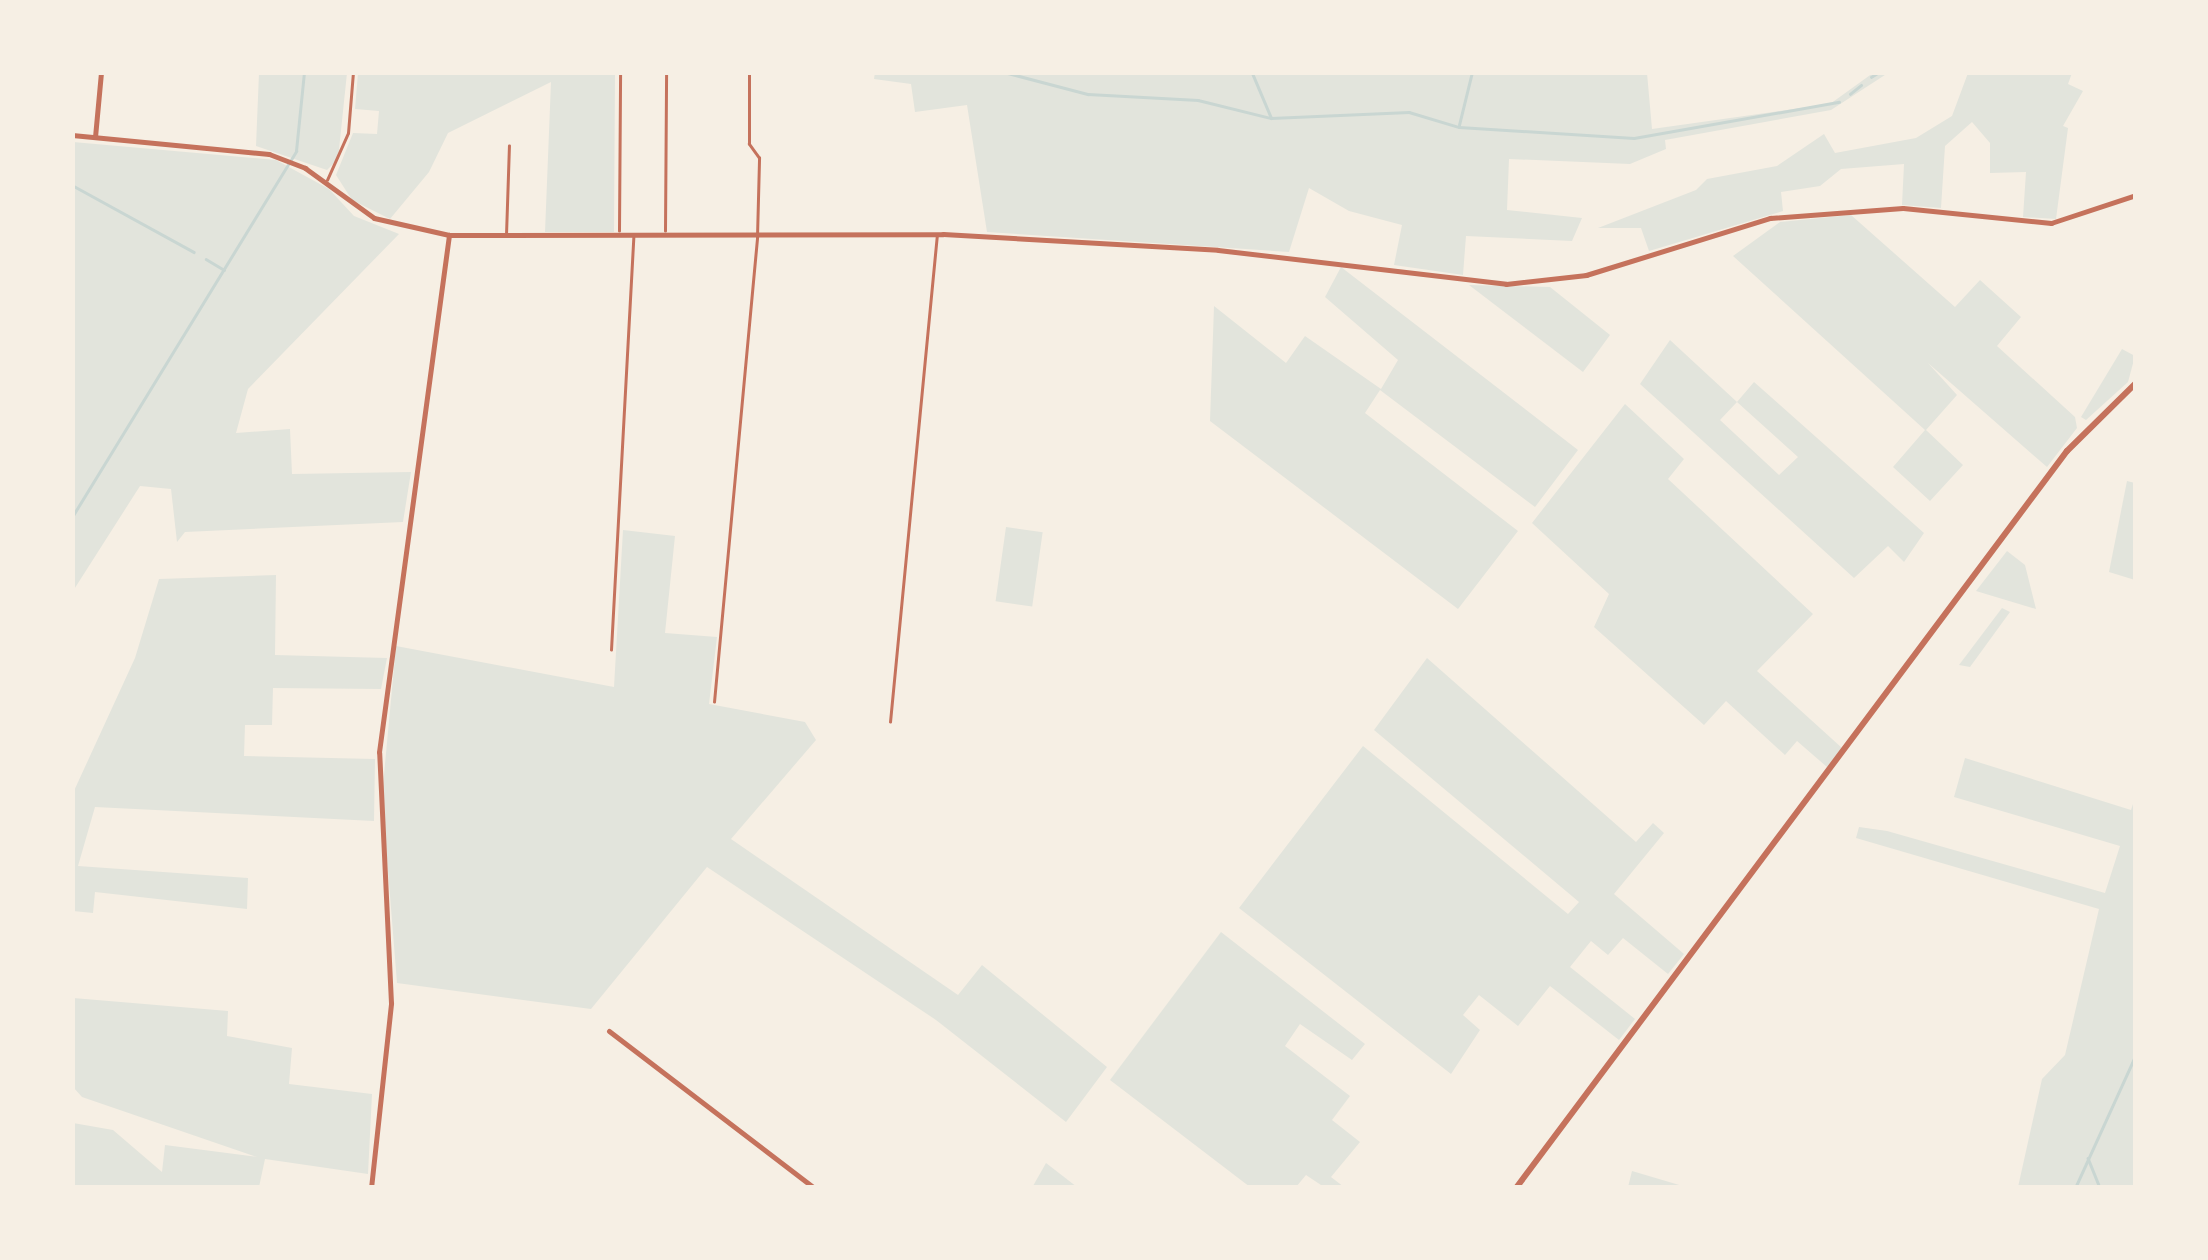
<!DOCTYPE html>
<style>
body{margin:0}
#map{position:relative;width:2208px;height:1260px;overflow:hidden;background:#f6efe4;font-family:"Titillium Web",sans-serif}
div>[style]{position:absolute}
[style*='--x']{left:calc(var(--x)*1px);top:calc(var(--y)*1px);width:calc(var(--w)*1px);rotate:calc(var(--a)*1deg)}
.green>*{inset:0;background:#e2e4dc;transform-origin:0 0}
.stream>*{height:2.5px;margin:-1.25px;padding:0 1.25px;transform-origin:1.25px;border-radius:1.25px;background:#c9d6d2}
.service>*{height:2.5px;margin:-1.25px;padding:0 1.25px;transform-origin:1.25px;border-radius:1.25px;background:#c5725c}
.minor>*{height:5px;margin:-2.5px;padding:0 2.5px;transform-origin:2.5px;border-radius:2.5px;background:#c5725c}
.tertiary>*{height:6px;margin:-3px;padding:0 3px;transform-origin:3px;border-radius:3px;background:#c5725c}
span{translate:-50% -50%;white-space:nowrap;text-align:center;line-height:1.15;-webkit-text-stroke:9px #f6efe4;paint-order:stroke}
.frame{position:absolute;inset:0;border:75px solid #f6efe4;pointer-events:none}
</style>
<div id="map">
<div class="green">
<div style="clip-path:polygon(875px 72px,1647px 73px,1652px 129px,1830px 104px,1873px 73px,1888px 73px,1831px 110px,1665px 140px,1666px 149px,1630px 164px,1509px 159px,1507px 210px,1582px 218px,1572px 241px,1466px 236px,1463px 275px,1394px 265px,1402px 225px,1349px 211px,1309px 188px,1289px 252px,987px 232px,967px 105px,915px 112px,911px 84px,874px 79px)"></div>
<div style="clip-path:polygon(259px 73px,347px 73px,338px 159px,327px 170px,256px 146px)"></div>
<div style="clip-path:polygon(358px 73px,615px 73px,614px 232px,545px 232px,551px 82px,448px 133px,429px 172px,390px 219px,352px 200px,336px 175px,353px 133px,377px 134px,379px 111px,355px 109px)"></div>
<div style="clip-path:polygon(1968px 73px,2072px 73px,2068px 84px,2083px 91px,2063px 126px,2068px 128px,2056px 219px,2023px 217px,2026px 172px,1990px 173px,1990px 143px,1972px 122px,1945px 146px,1941px 208px,1902px 205px,1904px 164px,1841px 169px,1820px 186px,1781px 192px,1783px 211px,1649px 251px,1641px 228px,1598px 228px,1696px 190px,1707px 179px,1777px 166px,1824px 134px,1835px 153px,1916px 138px,1952px 116px)"></div>
<div style="clip-path:polygon(73px 142px,276px 160px,329px 189px,354px 216px,399px 234px,248px 389px,236px 433px,290px 429px,292px 474px,411px 472px,403px 522px,185px 532px,177px 542px,171px 489px,140px 486px,73px 591px)"></div>
<div style="clip-path:polygon(1851px 215px,1955px 307px,1980px 280px,2021px 317px,1997px 346px,2075px 417px,2077px 428px,2047px 467px,1928px 363px,1957px 395px,1926px 430px,1963px 465px,1930px 501px,1893px 467px,1925px 430px,1733px 256px,1780px 222px)"></div>
<div style="clip-path:polygon(1341px 267px,1578px 450px,1535px 507px,1380px 390px,1365px 413px,1518px 531px,1458px 609px,1210px 421px,1214px 306px,1286px 363px,1305px 336px,1381px 389px,1398px 360px,1325px 297px)"></div>
<div style="clip-path:polygon(1469px 285px,1550px 287px,1610px 335px,1583px 372px)"></div>
<div style="clip-path:polygon(evenodd,1670px 340px,1737px 402px,1754px 382px,1924px 533px,1904px 562px,1888px 546px,1854px 578px,1640px 384px,1670px 340px,1737px 402px,1798px 457px,1779px 475px,1720px 420px,1737px 402px)"></div>
<div style="clip-path:polygon(2122px 349px,2135px 356px,2128px 382px,2086px 420px,2081px 417px)"></div>
<div style="clip-path:polygon(1625px 404px,1684px 459px,1668px 479px,1813px 614px,1757px 671px,1842px 748px,1827px 767px,1797px 741px,1785px 755px,1726px 701px,1704px 725px,1594px 627px,1609px 594px,1532px 523px)"></div>
<div style="clip-path:polygon(2127px 481px,2135px 483px,2135px 580px,2109px 572px)"></div>
<div style="left:1006px;top:527px;width:37px;height:75px;rotate:8deg"></div>
<div style="clip-path:polygon(623px 530px,675px 536px,665px 633px,717px 637px,709px 704px,805px 722px,816px 740px,731px 839px,958px 995px,982px 965px,1107px 1067px,1066px 1122px,936px 1020px,707px 867px,591px 1009px,397px 983px,382px 796px,396px 646px,614px 687px)"></div>
<div style="clip-path:polygon(2007px 551px,2025px 565px,2036px 609px,1976px 591px)"></div>
<div style="clip-path:polygon(276px 575px,275px 655px,387px 658px,381px 689px,273px 688px,272px 725px,245px 725px,244px 756px,375px 759px,374px 821px,95px 807px,78px 866px,248px 878px,247px 909px,95px 892px,93px 913px,73px 911px,73px 793px,135px 658px,159px 579px)"></div>
<div style="clip-path:polygon(2002px 608px,2010px 612px,1970px 667px,1959px 665px)"></div>
<div style="clip-path:polygon(1427px 658px,1636px 842px,1653px 823px,1664px 833px,1614px 894px,1684px 954px,1668px 974px,1623px 938px,1608px 955px,1591px 941px,1570px 967px,1635px 1019px,1619px 1040px,1550px 986px,1518px 1026px,1479px 995px,1463px 1015px,1480px 1030px,1451px 1074px,1239px 908px,1363px 746px,1568px 914px,1579px 902px,1374px 730px)"></div>
<div style="clip-path:polygon(1965px 758px,2131px 810px,2135px 798px,2135px 1187px,2018px 1187px,2042px 1079px,2065px 1055px,2099px 909px,1856px 838px,1859px 827px,1887px 831px,2105px 893px,2120px 846px,1954px 797px)"></div>
<div style="clip-path:polygon(1221px 932px,1365px 1044px,1352px 1060px,1300px 1024px,1285px 1046px,1350px 1096px,1332px 1120px,1360px 1142px,1331px 1177px,1344px 1187px,1324px 1187px,1306px 1175px,1296px 1187px,1250px 1187px,1110px 1080px)"></div>
<div style="clip-path:polygon(73px 998px,228px 1011px,227px 1036px,292px 1048px,289px 1084px,372px 1094px,368px 1174px,265px 1159px,259px 1187px,73px 1187px,73px 1123px,113px 1130px,162px 1172px,165px 1145px,257px 1157px,82px 1097px,73px 1087px)"></div>
<div style="clip-path:polygon(1046px 1163px,1077px 1187px,1033px 1186px)"></div>
<div style="clip-path:polygon(1632px 1171px,1686px 1187px,1628px 1187px)"></div>
</div>
<div class="stream">
<div style="--x:1004;--y:72;--w:87;--a:14.7"></div>
<div style="--x:1088;--y:94;--w:110;--a:3.1"></div>
<div style="--x:1198;--y:100;--w:75;--a:13.9"></div>
<div style="--x:1271;--y:118;--w:138;--a:-2.5"></div>
<div style="--x:1409;--y:112;--w:52;--a:16.7"></div>
<div style="--x:1459;--y:127;--w:175;--a:3.6"></div>
<div style="--x:1634;--y:138;--w:208;--a:-10"></div>
<div style="--x:1252;--y:72;--w:49;--a:67.1"></div>
<div style="--x:1871;--y:77;--w:9;--a:-32"></div>
<div style="--x:1850;--y:94;--w:14;--a:-39"></div>
<div style="--x:1459;--y:125;--w:55;--a:-76.2"></div>
<div style="--x:72;--y:185;--w:139;--a:28.8"></div>
<div style="--x:206;--y:259;--w:21;--a:31"></div>
<div style="--x:72;--y:517;--w:429;--a:-58.5"></div>
<div style="--x:296;--y:151;--w:79;--a:-84.2"></div>
<div style="--x:2136;--y:1041;--w:6;--a:90"></div>
<div style="--x:2088;--y:1158;--w:32;--a:68"></div>
<div style="--x:2075;--y:1188;--w:147;--a:-65.5"></div>
</div>
<div class="service">
<div style="--x:327;--y:180;--w:51;--a:-65.9"></div>
<div style="--x:348;--y:133;--w:61;--a:-85.3"></div>
<div style="--x:619;--y:231;--w:159;--a:-89.6"></div>
<div style="--x:665;--y:231;--w:159;--a:-89.6"></div>
<div style="--x:506;--y:235;--w:89;--a:-88.1"></div>
<div style="--x:611;--y:650;--w:413;--a:-86.9"></div>
<div style="--x:714;--y:702;--w:467;--a:-84.7"></div>
<div style="--x:757;--y:237;--w:79;--a:-88.5"></div>
<div style="--x:759;--y:158;--w:17;--a:-126"></div>
<div style="--x:749;--y:144;--w:72;--a:-90"></div>
<div style="--x:890;--y:722;--w:488;--a:-84.5"></div>
</div>
<div class="minor">
<div style="--x:72;--y:135;--w:198;--a:5.5"></div>
<div style="--x:269;--y:154;--w:39;--a:21"></div>
<div style="--x:305;--y:168;--w:85;--a:35.9"></div>
<div style="--x:374;--y:218;--w:77;--a:12.8"></div>
<div style="--x:449;--y:235;--w:494;--a:-0.1"></div>
<div style="--x:943;--y:234;--w:275;--a:3.3"></div>
<div style="--x:1218;--y:250;--w:290;--a:6.7"></div>
<div style="--x:1506;--y:284;--w:81;--a:-6.4"></div>
<div style="--x:1586;--y:275;--w:193;--a:-17.2"></div>
<div style="--x:1770;--y:218;--w:133;--a:-4.3"></div>
<div style="--x:1903;--y:208;--w:149;--a:5.8"></div>
<div style="--x:2051;--y:223;--w:89;--a:-18.2"></div>
<div style="--x:95;--y:137;--w:65;--a:-84.7"></div>
<div style="--x:609;--y:1031;--w:258;--a:37.4"></div>
<div style="--x:371;--y:1188;--w:186;--a:-83.8"></div>
<div style="--x:391;--y:1003;--w:251;--a:-92.7"></div>
<div style="--x:379;--y:752;--w:522;--a:-82.29"></div>
</div>
<div class="tertiary">
<div style="--x:1516;--y:1188;--w:920;--a:-53.22"></div>
<div style="--x:2067;--y:451;--w:97;--a:-44.6"></div>
</div>
<div class="frame"></div>
</div>
